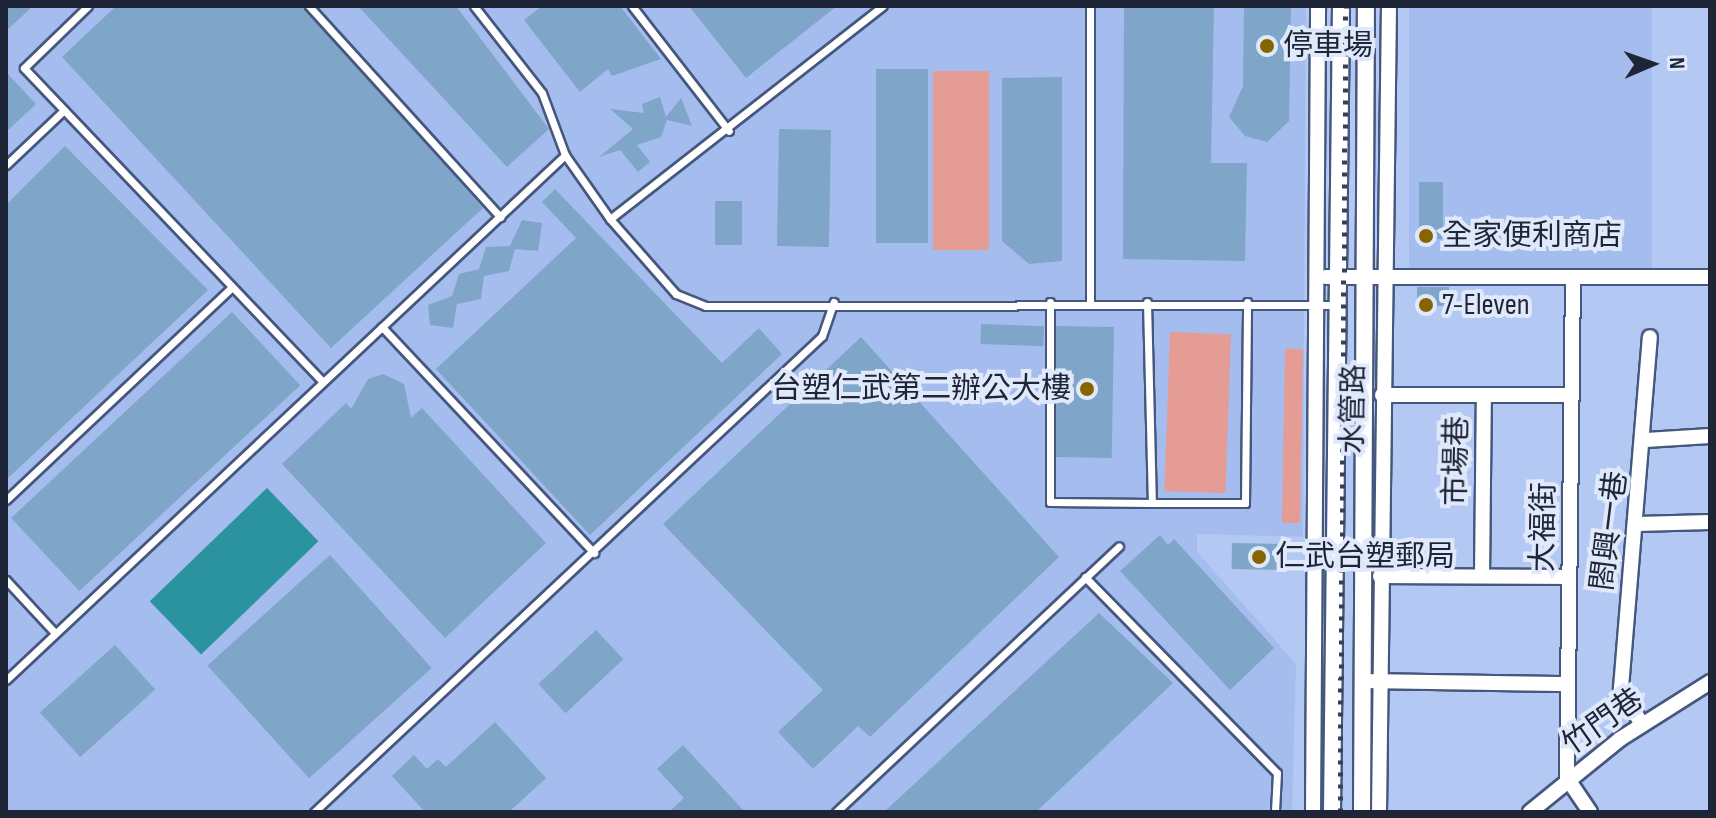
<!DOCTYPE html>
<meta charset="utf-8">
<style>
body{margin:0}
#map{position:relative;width:1716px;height:818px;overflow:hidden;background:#b4c8f4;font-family:"Sofia Sans Condensed","Noto Sans TC",sans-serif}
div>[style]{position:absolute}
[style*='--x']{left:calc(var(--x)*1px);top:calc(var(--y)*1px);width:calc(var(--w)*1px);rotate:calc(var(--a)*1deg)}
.built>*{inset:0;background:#a5bcee;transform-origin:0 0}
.green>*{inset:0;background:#e59c94;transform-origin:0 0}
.water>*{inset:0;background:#2b939f;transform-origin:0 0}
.building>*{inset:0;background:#7fa6c9;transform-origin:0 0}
.roads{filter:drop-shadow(2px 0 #46577d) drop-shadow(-2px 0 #46577d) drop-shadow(0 2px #46577d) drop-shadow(0 -2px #46577d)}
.service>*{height:7px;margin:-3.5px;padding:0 3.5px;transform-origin:3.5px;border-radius:3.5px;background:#fff}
.minor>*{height:14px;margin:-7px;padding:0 7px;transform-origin:7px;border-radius:7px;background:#fff}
.tertiary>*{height:16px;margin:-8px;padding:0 8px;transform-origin:8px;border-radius:8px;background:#fff}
.rail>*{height:5px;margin-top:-2.5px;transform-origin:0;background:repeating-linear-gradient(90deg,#363f55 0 4px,transparent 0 12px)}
.dots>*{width:22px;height:22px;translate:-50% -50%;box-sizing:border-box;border:4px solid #e0e9fb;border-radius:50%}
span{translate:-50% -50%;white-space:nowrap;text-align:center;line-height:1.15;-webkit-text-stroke:8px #e0e9fb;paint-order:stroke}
.poi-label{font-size:30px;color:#1e2536}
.left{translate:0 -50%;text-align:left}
.right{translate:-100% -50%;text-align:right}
.street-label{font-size:30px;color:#1e2536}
.frame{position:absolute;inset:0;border:8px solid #1e2536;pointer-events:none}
.north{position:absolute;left:1612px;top:24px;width:80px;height:80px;-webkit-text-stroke:6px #e0e9fb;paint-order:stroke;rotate:88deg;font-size:22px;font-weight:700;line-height:32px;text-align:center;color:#1e2536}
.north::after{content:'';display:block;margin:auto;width:28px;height:36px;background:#1e2536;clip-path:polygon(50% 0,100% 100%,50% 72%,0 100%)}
</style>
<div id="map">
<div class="built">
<div style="clip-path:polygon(6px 6px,1306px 6px,1303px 537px,1197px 534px,1197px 552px,1296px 664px,1292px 812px,6px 812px)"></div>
<div style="left:1409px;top:6px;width:243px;height:278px"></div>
</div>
<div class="green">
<div style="left:933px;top:71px;width:56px;height:179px"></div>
<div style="left:1170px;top:332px;width:61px;height:159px;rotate:2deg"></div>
<div style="left:1303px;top:349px;width:174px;height:18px;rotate:91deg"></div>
</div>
<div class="water">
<div style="left:267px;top:488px;width:74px;height:163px;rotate:46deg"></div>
</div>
<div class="building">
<div style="clip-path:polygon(6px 6px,33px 6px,6px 31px)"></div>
<div style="clip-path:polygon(116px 6px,303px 6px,483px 208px,331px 348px,62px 57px)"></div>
<div style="clip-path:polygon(358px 6px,456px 6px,549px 129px,507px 167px)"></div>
<div style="clip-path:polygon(542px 6px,620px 6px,661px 59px,612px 76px,608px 69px,580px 92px,524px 20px)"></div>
<div style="clip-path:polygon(689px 6px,837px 6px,746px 78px)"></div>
<div style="clip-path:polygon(1124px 6px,1214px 6px,1211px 163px,1247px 163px,1245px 261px,1123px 259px)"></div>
<div style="clip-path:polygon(1244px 6px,1291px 6px,1289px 121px,1267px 142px,1245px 136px,1229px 117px,1243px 86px)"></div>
<div style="left:876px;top:69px;width:52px;height:174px"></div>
<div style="clip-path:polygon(6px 72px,36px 104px,6px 132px)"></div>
<div style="clip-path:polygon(1062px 77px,1062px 261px,1029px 264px,1002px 241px,1002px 78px)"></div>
<div style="clip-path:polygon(660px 97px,666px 117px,681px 98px,692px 126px,667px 120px,661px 137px,637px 145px,650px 162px,638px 172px,620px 150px,599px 157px,633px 129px,610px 109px,644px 113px,642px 104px)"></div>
<div style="left:779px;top:129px;width:52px;height:117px;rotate:1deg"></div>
<div style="clip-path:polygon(65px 146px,208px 290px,6px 480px,6px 205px)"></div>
<div style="left:1419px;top:182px;width:24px;height:57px"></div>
<div style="clip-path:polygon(555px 189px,722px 363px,759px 328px,782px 354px,590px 535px,436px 369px,576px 238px,542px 202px)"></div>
<div style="left:715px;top:201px;width:27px;height:44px"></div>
<div style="clip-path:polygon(522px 220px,542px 223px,538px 251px,515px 249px,509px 271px,484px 276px,481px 299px,457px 304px,453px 328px,430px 325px,428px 305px,452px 296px,459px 274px,479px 269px,486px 247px,510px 246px)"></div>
<div style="left:1417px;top:287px;width:32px;height:19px"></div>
<div style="left:232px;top:312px;width:100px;height:302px;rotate:47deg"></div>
<div style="left:981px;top:324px;width:63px;height:20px;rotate:2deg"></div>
<div style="left:1056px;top:326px;width:58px;height:131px;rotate:1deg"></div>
<div style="clip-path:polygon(861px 337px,1059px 557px,870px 737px,858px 726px,813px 769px,778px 732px,823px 690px,663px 524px)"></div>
<div style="clip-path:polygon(383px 374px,404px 384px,411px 418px,422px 408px,546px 543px,445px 638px,282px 464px,346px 403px,351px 409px,368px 379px)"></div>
<div style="clip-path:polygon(1160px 535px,1168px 545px,1174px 539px,1274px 648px,1230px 690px,1120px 571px)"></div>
<div style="left:1232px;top:543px;width:54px;height:26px;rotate:1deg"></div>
<div style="left:330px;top:555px;width:152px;height:165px;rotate:48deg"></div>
<div style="clip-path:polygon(1099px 613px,1173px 683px,1036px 812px,884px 812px)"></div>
<div style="left:596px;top:630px;width:40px;height:79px;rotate:47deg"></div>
<div style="left:115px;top:645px;width:60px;height:101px;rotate:48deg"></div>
<div style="clip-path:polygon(495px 722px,546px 778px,509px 812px,425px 812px,392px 776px,414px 755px,427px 769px,438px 759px,446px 767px)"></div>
<div style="clip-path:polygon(683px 745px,745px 812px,669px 812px,684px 798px,657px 769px)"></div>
</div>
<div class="roads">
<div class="service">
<div style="--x:88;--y:6;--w:89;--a:135.9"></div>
<div style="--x:24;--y:68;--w:432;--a:46.4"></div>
<div style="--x:309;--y:6;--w:285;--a:47.8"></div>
<div style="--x:474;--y:6;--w:110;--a:52"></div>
<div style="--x:542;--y:93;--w:66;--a:69.6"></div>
<div style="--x:565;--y:155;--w:78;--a:54.9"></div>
<div style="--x:610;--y:219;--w:100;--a:48.7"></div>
<div style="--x:676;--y:294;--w:32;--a:22"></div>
<div style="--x:706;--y:306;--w:630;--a:-0.09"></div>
<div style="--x:632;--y:6;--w:158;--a:52.2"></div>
<div style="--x:1090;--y:6;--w:296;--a:90"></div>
<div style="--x:6;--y:165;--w:76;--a:-43.4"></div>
<div style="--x:610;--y:219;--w:346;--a:-38"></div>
<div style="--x:1050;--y:302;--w:200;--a:90"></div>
<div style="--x:1050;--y:502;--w:102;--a:0.6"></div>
<div style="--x:1152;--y:503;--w:93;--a:0"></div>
<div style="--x:1245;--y:503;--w:201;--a:-89.4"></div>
<div style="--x:1147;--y:302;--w:201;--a:88.6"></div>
<div style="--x:382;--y:327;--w:310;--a:46.8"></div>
<div style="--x:6;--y:500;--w:309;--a:-43.3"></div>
<div style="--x:1085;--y:577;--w:274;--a:45.6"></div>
<div style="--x:1277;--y:773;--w:39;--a:93"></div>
<div style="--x:6;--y:580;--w:72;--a:47.2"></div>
<div style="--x:6;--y:680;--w:767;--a:-43.2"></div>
<div style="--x:314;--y:812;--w:696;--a:-43.14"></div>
<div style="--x:822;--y:336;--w:36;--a:-71"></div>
<div style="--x:836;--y:812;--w:388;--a:-43.2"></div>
</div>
<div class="minor">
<div style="--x:1326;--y:277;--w:384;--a:0"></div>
<div style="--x:1573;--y:277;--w:501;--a:90.69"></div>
<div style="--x:1567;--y:778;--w:41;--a:55.9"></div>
<div style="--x:1382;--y:395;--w:189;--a:0"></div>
<div style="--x:1646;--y:440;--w:64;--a:-3.6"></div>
<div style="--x:1637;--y:524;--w:73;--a:-1.6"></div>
<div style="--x:1380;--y:576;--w:189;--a:0.3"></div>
<div style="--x:1482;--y:576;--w:181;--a:-89.4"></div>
<div style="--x:1372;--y:681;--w:196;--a:0.9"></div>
<div style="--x:1642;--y:725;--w:43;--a:-119.6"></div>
<div style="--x:1621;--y:688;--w:352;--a:-85.3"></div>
<div style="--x:1313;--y:812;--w:806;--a:-89.64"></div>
<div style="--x:1379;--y:812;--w:806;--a:-89.29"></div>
<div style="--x:1530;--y:812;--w:116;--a:-39"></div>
<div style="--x:1620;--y:739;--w:107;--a:-32.3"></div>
</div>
<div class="tertiary">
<div style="--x:1332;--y:812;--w:806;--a:-89.36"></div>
<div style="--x:1362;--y:812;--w:806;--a:-89.72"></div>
</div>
</div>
<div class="rail">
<div style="--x:1340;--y:812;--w:806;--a:-89.57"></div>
</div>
<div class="dots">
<div style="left:1267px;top:46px;background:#866500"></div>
<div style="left:1426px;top:236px;background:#866500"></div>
<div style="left:1426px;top:305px;background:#866500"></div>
<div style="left:1087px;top:389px;background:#866500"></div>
<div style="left:1259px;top:557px;background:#866500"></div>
</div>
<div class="poi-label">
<span class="left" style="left:1283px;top:46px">停車場</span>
<span class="left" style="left:1442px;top:236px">全家便利商店</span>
<span class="left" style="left:1442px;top:305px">7-Eleven</span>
<span class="right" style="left:1071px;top:389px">台塑仁武第二辦公大樓</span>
<span class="left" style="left:1275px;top:557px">仁武台塑郵局</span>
</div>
<div class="street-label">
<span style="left:1354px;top:409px;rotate:-89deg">水管路</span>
<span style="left:1457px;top:461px;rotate:-89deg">市場巷</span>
<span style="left:1544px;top:527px;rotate:-89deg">大福街</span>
<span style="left:1610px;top:531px;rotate:-83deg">閤興一巷</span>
<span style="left:1603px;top:722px;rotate:-35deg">竹門巷</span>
</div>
<div class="frame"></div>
<div class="north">N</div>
</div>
